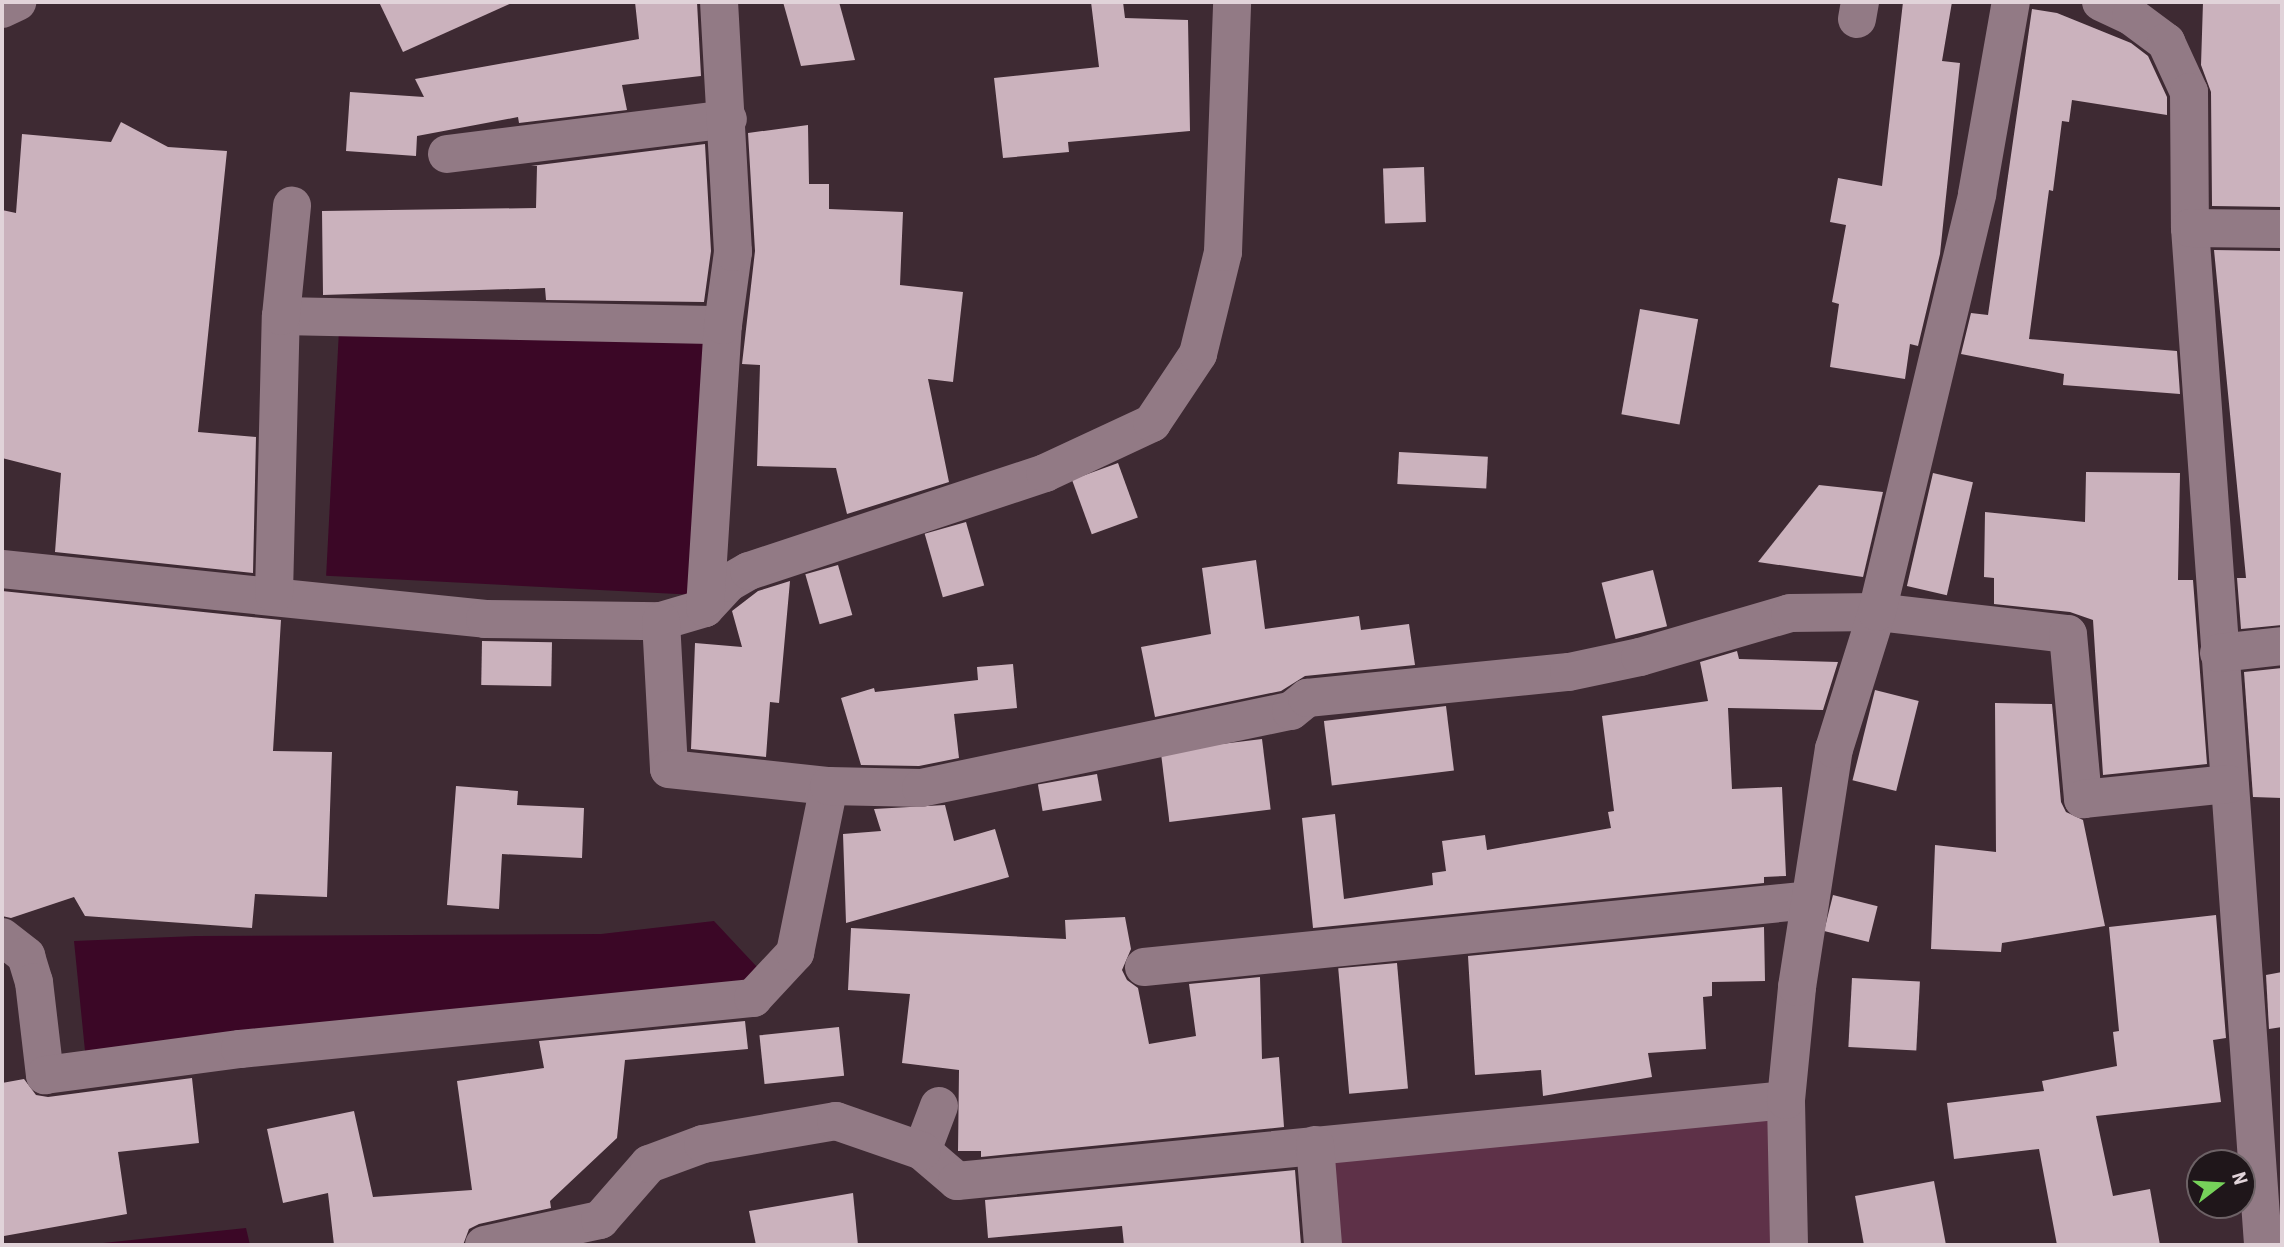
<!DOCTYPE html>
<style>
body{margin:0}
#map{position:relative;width:2284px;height:1247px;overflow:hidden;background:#3e2a33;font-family:"Roboto Condensed",sans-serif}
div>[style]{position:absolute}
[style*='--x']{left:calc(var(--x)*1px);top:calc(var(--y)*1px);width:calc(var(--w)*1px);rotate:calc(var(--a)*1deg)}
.green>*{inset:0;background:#5e3148}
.water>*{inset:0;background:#3b0726;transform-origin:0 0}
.building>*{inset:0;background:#cbb2bd;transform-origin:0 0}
.minor>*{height:38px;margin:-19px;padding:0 19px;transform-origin:19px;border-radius:19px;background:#927a85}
span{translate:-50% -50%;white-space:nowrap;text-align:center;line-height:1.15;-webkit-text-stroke:7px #1f161a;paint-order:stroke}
.frame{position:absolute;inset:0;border:4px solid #e1d3d9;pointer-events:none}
.north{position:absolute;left:2186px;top:1149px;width:70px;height:70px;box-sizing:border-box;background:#1f161a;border:2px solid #6d6266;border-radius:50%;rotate:73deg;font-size:19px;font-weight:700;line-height:28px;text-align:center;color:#e1d3d9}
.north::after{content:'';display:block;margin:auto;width:24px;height:32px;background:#76d25a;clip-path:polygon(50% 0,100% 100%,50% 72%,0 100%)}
</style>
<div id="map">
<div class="green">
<div style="clip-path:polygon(1775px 1109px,1780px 1245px,1323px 1245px,1315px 1145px)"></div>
</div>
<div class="water">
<div style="left:340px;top:311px;width:366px;height:265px;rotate:3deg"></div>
<div style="clip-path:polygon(714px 921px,757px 967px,749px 989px,85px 1051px,74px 941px,196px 936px,601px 934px)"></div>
<div style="clip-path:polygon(246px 1228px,250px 1245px,84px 1245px)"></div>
</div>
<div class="building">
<div style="clip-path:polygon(379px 2px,514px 2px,403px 52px)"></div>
<div style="clip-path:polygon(635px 2px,697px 2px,701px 76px,622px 85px,627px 110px,519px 123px,518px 117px,417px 136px,416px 156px,346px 151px,350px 92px,424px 97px,415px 79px,639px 39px)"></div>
<div style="clip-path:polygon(783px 2px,839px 2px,855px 60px,801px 66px)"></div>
<div style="clip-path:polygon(1091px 2px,1123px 2px,1125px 18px,1188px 20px,1190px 131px,1068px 142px,1069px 152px,1003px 158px,994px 78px,1099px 67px)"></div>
<div style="clip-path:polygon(1903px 2px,1952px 2px,1942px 61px,1960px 63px,1940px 254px,1918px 346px,1910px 344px,1905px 379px,1830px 367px,1839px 304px,1832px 302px,1846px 225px,1830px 222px,1838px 178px,1882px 186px)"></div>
<div style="clip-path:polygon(2203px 2px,2282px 2px,2282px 207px,2212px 206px,2211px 92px,2201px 65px)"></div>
<div style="clip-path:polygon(2032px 9px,2057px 13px,2131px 43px,2148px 56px,2167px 97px,2167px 115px,2072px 100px,2069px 122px,2062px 121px,2053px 191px,2049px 190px,2029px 339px,2177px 351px,2180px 394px,2063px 385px,2064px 374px,1961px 354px,1971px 313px,1988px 315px)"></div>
<div style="clip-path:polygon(121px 122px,168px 147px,227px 151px,198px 432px,256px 437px,253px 573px,55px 552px,61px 473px,2px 458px,2px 210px,16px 213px,22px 134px,111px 142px)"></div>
<div style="clip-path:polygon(808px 125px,809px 184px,829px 184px,829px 209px,903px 212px,900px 285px,963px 292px,953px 382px,928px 379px,949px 482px,847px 514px,836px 468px,757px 466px,760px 365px,742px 364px,755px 251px,748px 133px)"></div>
<div style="clip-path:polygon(705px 144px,711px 251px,704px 302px,546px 300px,545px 288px,323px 295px,322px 211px,536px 208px,537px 166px,531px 166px)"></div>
<div style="left:1424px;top:167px;width:55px;height:41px;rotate:88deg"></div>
<div style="clip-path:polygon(2214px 250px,2282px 251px,2282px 625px,2241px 629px,2237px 578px,2246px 578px)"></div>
<div style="left:1640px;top:309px;width:59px;height:107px;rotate:10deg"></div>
<div style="left:1399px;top:452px;width:89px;height:32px;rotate:3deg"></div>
<div style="left:1118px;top:463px;width:58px;height:49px;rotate:70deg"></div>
<div style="clip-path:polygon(2086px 472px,2180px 473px,2178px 580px,2193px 580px,2207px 764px,2103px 775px,2093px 620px,2070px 612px,1994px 604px,1994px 578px,1984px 577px,1985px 512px,2085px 522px)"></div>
<div style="left:1933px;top:473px;width:41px;height:116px;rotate:13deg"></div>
<div style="clip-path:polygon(1819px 485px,1883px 492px,1863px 577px,1758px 562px)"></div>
<div style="left:966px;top:522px;width:66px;height:43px;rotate:74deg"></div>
<div style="clip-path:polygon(1256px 560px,1265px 629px,1359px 616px,1361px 630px,1409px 624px,1415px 665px,1305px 676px,1281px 691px,1155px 717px,1141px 647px,1211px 634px,1202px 568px)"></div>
<div style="left:838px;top:565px;width:52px;height:34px;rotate:74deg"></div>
<div style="left:1653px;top:570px;width:58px;height:53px;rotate:76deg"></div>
<div style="clip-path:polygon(790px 581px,779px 703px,770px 702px,766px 757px,691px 749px,695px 643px,742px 647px,732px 611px,758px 591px)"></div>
<div style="clip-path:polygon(2px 591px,281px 620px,273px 751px,332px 752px,327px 897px,255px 894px,252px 928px,85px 916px,74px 897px,11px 918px,2px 916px)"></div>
<div style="left:482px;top:641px;width:70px;height:44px;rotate:1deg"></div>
<div style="clip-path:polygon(1737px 651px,1739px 659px,1838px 662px,1823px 710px,1728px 708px,1732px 789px,1782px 787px,1786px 876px,1764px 877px,1764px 883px,1313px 928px,1302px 818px,1335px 814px,1344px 899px,1433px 885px,1432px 873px,1446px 871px,1442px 841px,1485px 835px,1487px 850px,1611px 828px,1608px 812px,1614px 811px,1602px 716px,1708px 701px,1700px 662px)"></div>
<div style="clip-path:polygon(1013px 664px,1017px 708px,954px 714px,959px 758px,919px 766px,861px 765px,841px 698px,874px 688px,875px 692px,978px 680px,977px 667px)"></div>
<div style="clip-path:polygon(2282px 668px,2282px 798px,2253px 797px,2244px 672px)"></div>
<div style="left:1875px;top:690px;width:45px;height:93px;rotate:14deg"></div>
<div style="clip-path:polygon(1995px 703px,2052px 704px,2061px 802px,2066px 812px,2083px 820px,2105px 926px,2002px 943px,2001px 952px,1931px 949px,1935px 845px,1996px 852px)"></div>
<div style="left:1446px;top:706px;width:65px;height:123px;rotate:83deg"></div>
<div style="left:1262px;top:739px;width:71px;height:102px;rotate:83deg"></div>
<div style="left:1097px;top:774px;width:27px;height:60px;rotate:80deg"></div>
<div style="clip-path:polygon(456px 786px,518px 791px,517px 805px,584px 808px,582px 858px,502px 854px,499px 909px,447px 905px)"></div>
<div style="clip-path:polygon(945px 805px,954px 841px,995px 829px,1009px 877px,846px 923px,843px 834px,881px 831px,874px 809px)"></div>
<div style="left:1833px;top:895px;width:46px;height:37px;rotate:14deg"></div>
<div style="clip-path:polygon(2216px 915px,2226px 1038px,2213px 1040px,2221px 1102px,2096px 1116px,2113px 1196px,2150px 1189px,2160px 1245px,2057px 1245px,2039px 1149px,1954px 1159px,1947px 1103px,2044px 1091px,2042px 1081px,2117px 1066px,2113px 1032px,2119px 1031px,2109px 927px)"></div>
<div style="clip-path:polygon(1125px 917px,1131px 949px,1122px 970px,1127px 980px,1138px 988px,1149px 1044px,1196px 1036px,1189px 984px,1260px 977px,1262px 1059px,1279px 1057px,1284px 1127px,981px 1157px,981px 1151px,958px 1151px,959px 1070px,902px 1063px,910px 994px,848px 990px,851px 928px,1066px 939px,1065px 920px)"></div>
<div style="clip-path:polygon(1764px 927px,1765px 981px,1712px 982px,1712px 996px,1703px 997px,1706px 1049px,1648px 1053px,1652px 1077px,1543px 1096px,1541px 1070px,1475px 1075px,1468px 956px)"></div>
<div style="left:1397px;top:963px;width:126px;height:59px;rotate:85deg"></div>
<div style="clip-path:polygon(2282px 972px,2282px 1027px,2269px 1029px,2266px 975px)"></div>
<div style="left:1852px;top:978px;width:68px;height:69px;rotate:3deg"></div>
<div style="clip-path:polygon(745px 1021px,748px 1049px,625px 1060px,617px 1138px,550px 1201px,551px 1208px,479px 1224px,469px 1229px,463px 1245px,334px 1245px,328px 1193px,283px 1203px,267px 1129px,354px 1111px,373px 1197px,472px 1190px,457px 1081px,544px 1068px,539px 1041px)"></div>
<div style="left:839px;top:1027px;width:49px;height:80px;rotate:84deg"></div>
<div style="clip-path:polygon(192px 1078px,199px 1143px,118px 1152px,127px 1214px,4px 1236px,2px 1083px,24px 1079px,36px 1095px,48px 1097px)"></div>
<div style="clip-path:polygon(1295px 1170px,1301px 1245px,1124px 1245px,1122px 1226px,988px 1238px,985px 1200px)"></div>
<div style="clip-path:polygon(1934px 1181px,1946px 1245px,1864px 1245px,1855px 1196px)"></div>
<div style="clip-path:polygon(853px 1193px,858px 1245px,756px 1245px,749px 1211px)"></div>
</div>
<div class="minor">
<div style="--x:2101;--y:2;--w:33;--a:25"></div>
<div style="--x:2131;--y:16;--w:44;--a:36.6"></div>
<div style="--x:2166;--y:42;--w:55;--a:65.3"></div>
<div style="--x:2189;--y:92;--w:136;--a:89.6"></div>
<div style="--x:2190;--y:228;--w:1020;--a:85.89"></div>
<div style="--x:2;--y:9;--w:17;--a:-25"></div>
<div style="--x:1857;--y:19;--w:17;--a:-80"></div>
<div style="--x:447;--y:154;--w:283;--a:-7.1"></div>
<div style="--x:2190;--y:228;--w:92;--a:0.6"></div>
<div style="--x:281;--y:316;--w:442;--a:1.2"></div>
<div style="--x:2;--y:569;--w:486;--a:5.9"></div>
<div style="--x:485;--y:619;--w:176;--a:0.7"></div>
<div style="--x:661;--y:621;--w:46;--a:-16.5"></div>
<div style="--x:705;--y:608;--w:34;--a:-47"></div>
<div style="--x:728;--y:583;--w:24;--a:-30"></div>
<div style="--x:749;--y:571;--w:312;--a:-18.3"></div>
<div style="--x:1045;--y:473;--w:118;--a:-25"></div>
<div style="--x:1152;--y:423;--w:83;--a:-56.3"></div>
<div style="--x:1198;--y:354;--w:105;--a:-76.2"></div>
<div style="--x:1223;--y:252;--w:250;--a:-87.9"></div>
<div style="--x:274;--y:594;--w:278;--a:-88.6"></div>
<div style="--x:281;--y:316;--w:111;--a:-84.3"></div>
<div style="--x:705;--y:608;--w:284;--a:-86.4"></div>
<div style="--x:723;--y:325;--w:74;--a:-82.2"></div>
<div style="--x:733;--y:252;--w:250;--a:-93.2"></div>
<div style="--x:661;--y:621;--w:148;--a:86.9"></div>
<div style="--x:669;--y:769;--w:161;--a:6.1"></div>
<div style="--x:2219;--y:653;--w:63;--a:-6.3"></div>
<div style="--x:2;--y:937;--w:31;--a:38"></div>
<div style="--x:26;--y:956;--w:27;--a:73"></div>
<div style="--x:34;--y:982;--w:94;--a:83.3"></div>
<div style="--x:45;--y:1075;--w:197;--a:-7.6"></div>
<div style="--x:240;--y:1049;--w:516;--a:-5.68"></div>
<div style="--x:753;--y:998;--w:62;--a:-47"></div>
<div style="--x:795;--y:953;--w:170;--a:-78.5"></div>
<div style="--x:829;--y:786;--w:92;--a:1.2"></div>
<div style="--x:921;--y:788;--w:378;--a:-11.8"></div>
<div style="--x:1291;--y:711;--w:21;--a:-39"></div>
<div style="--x:1307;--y:698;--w:263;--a:-5.7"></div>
<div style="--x:1569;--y:672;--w:73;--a:-11.9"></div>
<div style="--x:1640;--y:657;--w:156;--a:-16.3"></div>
<div style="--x:1790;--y:613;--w:87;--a:-0.7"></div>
<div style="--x:1877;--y:612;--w:192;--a:6.6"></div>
<div style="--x:2068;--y:634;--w:166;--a:84.8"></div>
<div style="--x:2083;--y:799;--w:147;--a:-5.9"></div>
<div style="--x:1144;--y:967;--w:669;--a:-5.74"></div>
<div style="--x:939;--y:1106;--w:48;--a:110.7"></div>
<div style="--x:922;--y:1151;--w:46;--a:40.6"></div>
<div style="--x:957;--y:1181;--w:833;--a:-5.58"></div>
<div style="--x:1315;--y:1145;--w:100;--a:85.4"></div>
<div style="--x:484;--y:1245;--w:119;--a:-12.2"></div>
<div style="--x:600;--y:1220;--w:74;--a:-48.8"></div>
<div style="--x:649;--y:1164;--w:58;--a:-20.3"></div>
<div style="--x:703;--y:1144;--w:135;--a:-9.8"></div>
<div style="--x:836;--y:1121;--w:91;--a:19.2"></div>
<div style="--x:1789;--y:1245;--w:145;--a:-91.2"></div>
<div style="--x:1786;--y:1100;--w:114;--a:-84.4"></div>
<div style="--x:1797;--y:987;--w:241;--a:-81.2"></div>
<div style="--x:1834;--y:749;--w:144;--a:-72.6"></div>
<div style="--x:1877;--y:612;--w:430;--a:-76.5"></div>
<div style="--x:1977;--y:194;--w:195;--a:-80"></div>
</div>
<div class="frame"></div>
<div class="north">N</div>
</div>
